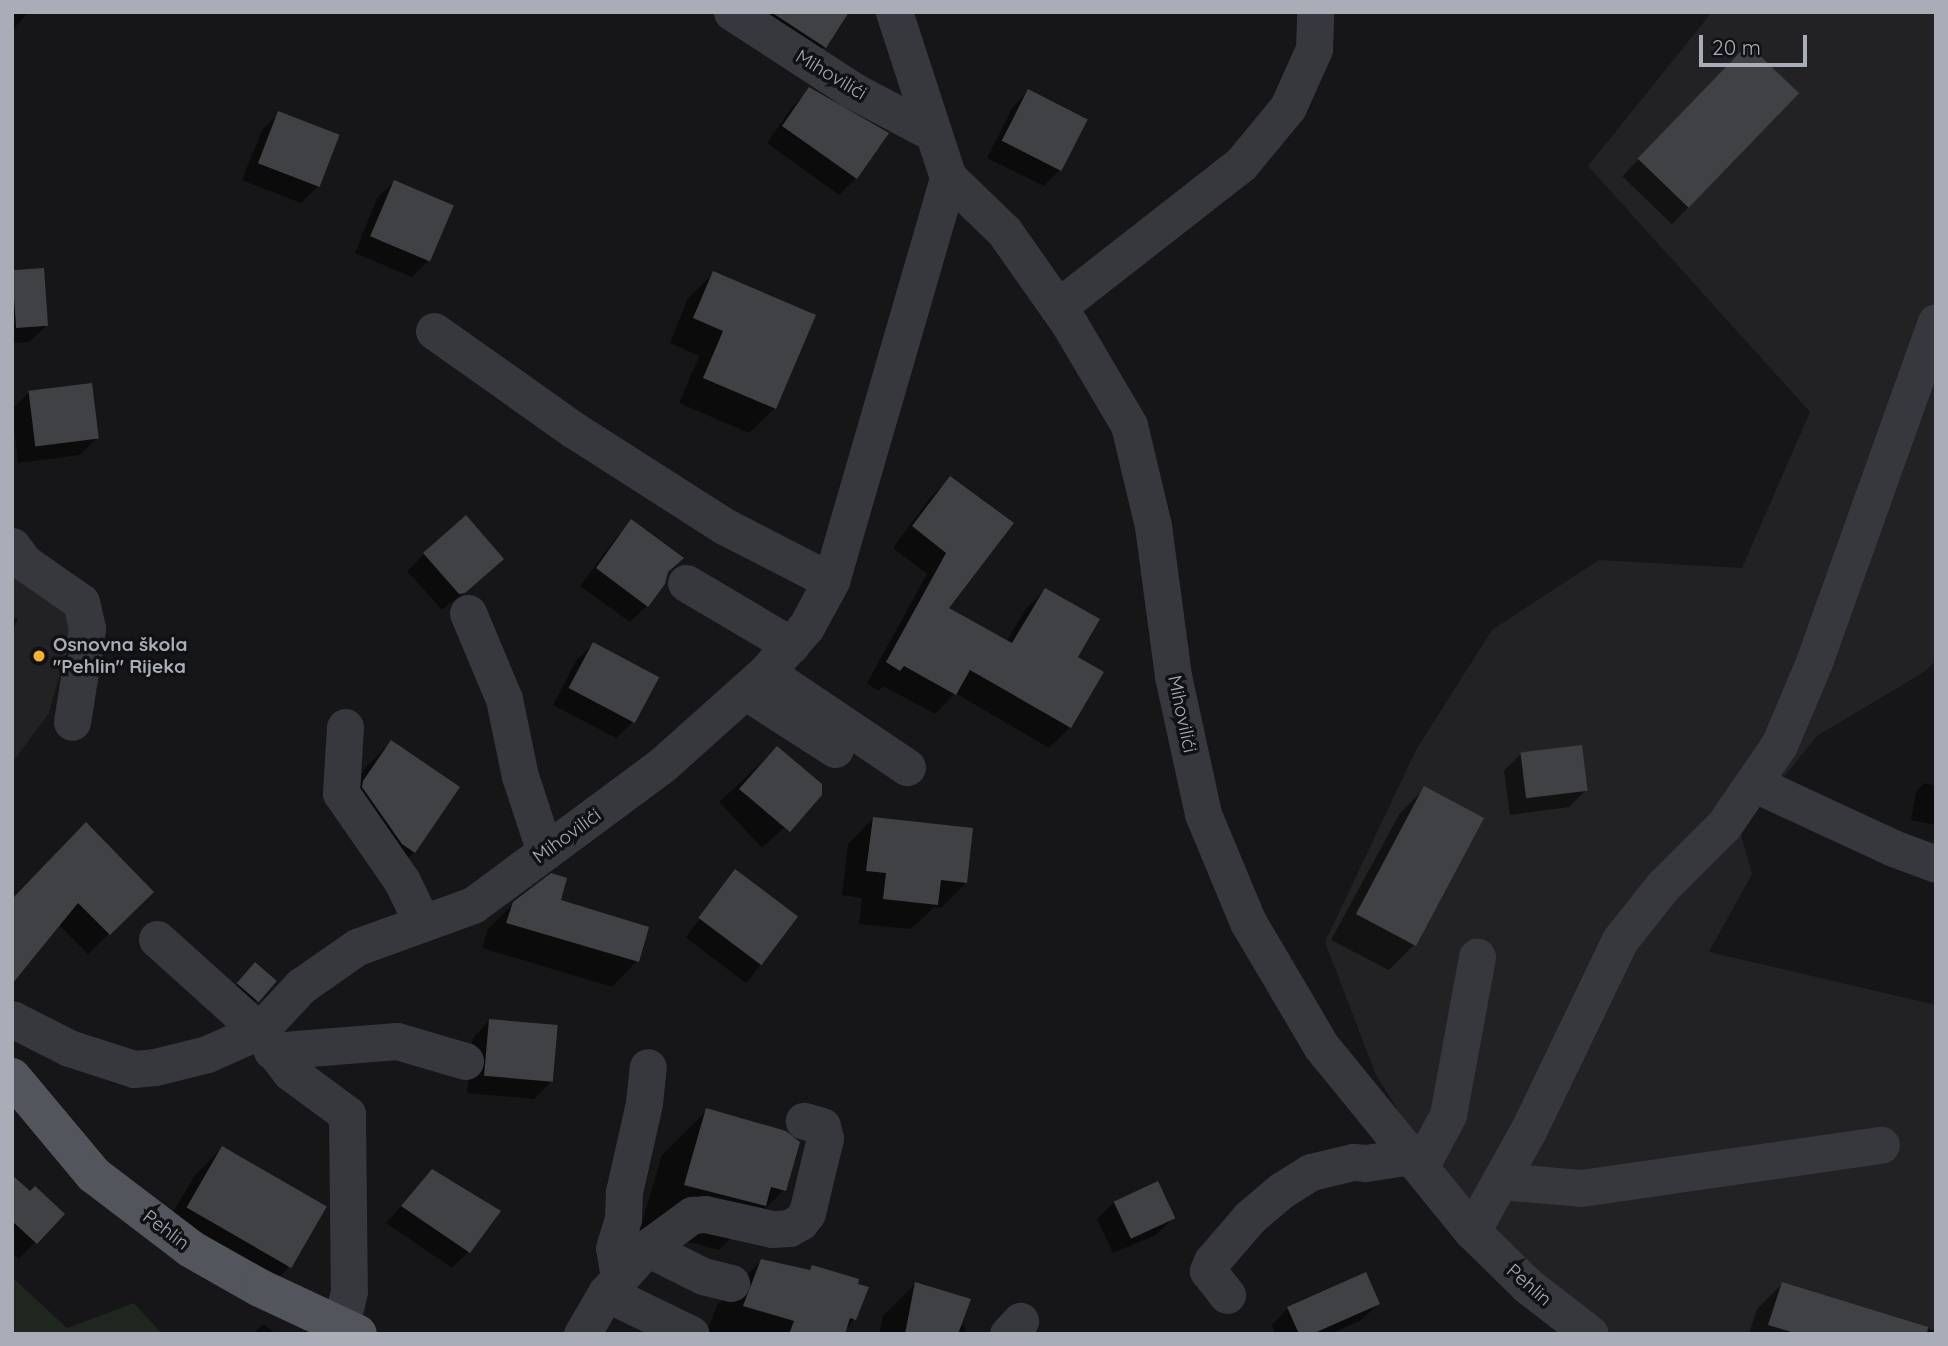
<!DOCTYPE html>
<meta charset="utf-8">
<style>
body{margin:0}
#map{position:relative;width:1948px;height:1346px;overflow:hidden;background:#161618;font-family:Quicksand,sans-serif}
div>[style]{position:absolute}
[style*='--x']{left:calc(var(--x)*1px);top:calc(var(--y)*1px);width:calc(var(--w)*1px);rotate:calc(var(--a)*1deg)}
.built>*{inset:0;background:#222225}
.green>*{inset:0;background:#1e261f}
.shadow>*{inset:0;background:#0007;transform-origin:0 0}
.building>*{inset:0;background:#404145;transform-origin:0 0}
.minor>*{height:37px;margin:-18.5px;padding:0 18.5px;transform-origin:18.5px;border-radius:18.5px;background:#37383d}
.major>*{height:38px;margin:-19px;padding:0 19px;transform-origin:19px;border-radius:19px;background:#53555c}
.dots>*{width:19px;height:19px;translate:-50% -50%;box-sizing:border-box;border:4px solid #111113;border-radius:50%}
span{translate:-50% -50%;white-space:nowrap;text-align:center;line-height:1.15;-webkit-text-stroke:7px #111113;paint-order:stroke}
.street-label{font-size:19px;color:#a8adb8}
.poi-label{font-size:19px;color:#a8adb8;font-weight:700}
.left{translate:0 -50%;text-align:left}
.frame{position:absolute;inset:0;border:14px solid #a8adb8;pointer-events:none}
.scale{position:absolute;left:1699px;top:35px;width:108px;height:32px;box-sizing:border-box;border:4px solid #a8adb8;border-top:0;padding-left:9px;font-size:21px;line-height:24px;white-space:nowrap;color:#a8adb8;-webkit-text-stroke:5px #111113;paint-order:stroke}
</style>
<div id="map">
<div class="built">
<div style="clip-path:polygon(1712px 12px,1936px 12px,1936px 660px,1924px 672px,1817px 736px,1740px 831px,1752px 874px,1709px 952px,1936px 1005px,1936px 1334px,1607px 1334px,1529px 1276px,1443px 1182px,1376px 1075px,1325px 942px,1416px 750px,1492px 630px,1599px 560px,1742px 568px,1810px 412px,1588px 166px)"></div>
<div style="clip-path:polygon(12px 528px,81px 599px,49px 713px,12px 763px)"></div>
</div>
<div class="green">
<div style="clip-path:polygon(12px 1277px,67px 1328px,134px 1303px,162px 1334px,12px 1334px)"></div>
</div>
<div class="shadow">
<div style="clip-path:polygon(12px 12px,28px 12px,12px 31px)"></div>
<div style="clip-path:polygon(742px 12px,847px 12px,824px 47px,808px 64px)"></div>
<div style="left:1748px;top:46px;width:69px;height:181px;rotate:44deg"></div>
<div style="clip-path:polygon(810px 90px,887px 134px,856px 178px,839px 195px,767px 143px,793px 106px)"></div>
<div style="clip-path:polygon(1028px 91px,1061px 169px,1044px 186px,987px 158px,1012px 108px)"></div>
<div style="clip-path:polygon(279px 113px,337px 136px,317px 187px,301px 203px,242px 180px,262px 130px)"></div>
<div style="clip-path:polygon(394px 182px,429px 260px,412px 277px,355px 253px,377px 198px)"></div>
<div style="clip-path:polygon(12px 271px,46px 326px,29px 342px,12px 343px)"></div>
<div style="clip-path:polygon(714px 273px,775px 408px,749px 433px,679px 403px,699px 356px,670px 343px,688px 298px)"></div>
<div style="clip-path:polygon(29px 392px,97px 438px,80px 455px,18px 463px,12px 409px)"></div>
<div style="clip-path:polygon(951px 478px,946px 609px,1006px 642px,1025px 610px,1045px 590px,1076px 657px,1102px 672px,1070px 727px,1049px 748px,955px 693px,935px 714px,883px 686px,878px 691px,867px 683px,927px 574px,893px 548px,930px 498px)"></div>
<div style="clip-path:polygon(631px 522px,682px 558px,666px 574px,647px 606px,630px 622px,580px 586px,615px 539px)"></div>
<div style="clip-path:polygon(424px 554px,485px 575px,442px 610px,407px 571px)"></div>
<div style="clip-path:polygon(12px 617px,18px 619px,12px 631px)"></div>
<div style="clip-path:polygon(593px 644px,633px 722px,616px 738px,553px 705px,576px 661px)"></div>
<div style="clip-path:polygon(391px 742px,414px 852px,389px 877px,338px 807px,366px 767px)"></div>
<div style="left:777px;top:748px;width:63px;height:79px;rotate:47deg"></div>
<div style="clip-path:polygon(1521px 754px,1586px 790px,1569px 807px,1510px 815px,1504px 771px)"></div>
<div style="clip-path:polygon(1924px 783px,1936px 786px,1936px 825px,1911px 820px,1916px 792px)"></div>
<div style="clip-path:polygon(1425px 788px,1414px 945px,1389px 970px,1331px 940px,1400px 813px)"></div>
<div style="clip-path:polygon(873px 818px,966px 883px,941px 908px,934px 907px,911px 929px,859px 924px,862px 898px,842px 895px,848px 844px)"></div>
<div style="left:735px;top:872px;width:76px;height:82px;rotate:37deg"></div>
<div style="clip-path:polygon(151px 892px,88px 954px,58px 924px,12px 901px)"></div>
<div style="clip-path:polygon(559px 902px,637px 961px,612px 987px,482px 948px,488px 929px,514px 903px)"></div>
<div style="clip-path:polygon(247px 972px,275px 981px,249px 1008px,231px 992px)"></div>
<div style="clip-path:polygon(489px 1021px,551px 1082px,534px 1099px,467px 1093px,473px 1038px)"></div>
<div style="clip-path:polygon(707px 1110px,784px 1190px,739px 1235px,735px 1234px,719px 1250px,640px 1229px,662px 1155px)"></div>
<div style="clip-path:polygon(222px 1148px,288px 1268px,261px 1295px,160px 1234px,195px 1175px)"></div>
<div style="clip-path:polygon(432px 1171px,468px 1252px,452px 1268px,386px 1223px)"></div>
<div style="clip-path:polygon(12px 1177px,30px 1193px,62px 1214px,19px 1259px,12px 1253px)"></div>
<div style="clip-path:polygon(1114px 1202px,1173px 1218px,1156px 1235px,1113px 1253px,1097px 1219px)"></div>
<div style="clip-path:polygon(762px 1260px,808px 1272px,812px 1267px,854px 1319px,843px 1334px,706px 1334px,717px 1305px)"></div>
<div style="clip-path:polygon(915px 1284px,959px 1325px,966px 1327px,964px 1334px,879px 1334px,883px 1316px)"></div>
<div style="clip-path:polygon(1782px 1284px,1936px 1331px,1936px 1334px,1749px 1334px,1757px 1309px)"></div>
<div style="clip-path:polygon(1378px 1304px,1361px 1320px,1331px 1334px,1275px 1334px,1272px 1325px,1288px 1308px)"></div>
<div style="clip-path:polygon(263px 1324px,277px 1334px,253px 1334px)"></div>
</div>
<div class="building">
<div style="clip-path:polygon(771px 12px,849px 12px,826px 48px)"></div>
<div style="left:1748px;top:44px;width:71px;height:159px;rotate:44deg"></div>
<div style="clip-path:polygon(809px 87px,889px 133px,857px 179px,782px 126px)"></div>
<div style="left:1028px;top:89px;width:67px;height:58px;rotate:27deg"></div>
<div style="left:278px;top:111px;width:66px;height:56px;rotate:21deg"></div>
<div style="left:394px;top:180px;width:65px;height:61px;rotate:23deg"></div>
<div style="left:44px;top:268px;width:58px;height:32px;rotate:86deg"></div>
<div style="clip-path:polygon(713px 271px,816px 315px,776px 409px,703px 378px,723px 331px,693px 318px)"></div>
<div style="left:92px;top:383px;width:56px;height:64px;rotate:83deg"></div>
<div style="clip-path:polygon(950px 476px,1014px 523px,949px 608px,1012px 643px,1045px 588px,1100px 619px,1078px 657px,1104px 672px,1071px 728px,970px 670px,956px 695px,904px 666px,900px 671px,886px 662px,946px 553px,912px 526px)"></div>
<div style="clip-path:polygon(466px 515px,504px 559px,465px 593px,459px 594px,423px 553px)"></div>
<div style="clip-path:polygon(631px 519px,684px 558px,668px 572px,665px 584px,648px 607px,596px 568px)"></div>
<div style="left:593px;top:642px;width:75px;height:52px;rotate:28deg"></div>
<div style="clip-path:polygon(391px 740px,460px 787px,415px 853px,402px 844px,362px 787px,363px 781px)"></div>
<div style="left:1582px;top:745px;width:46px;height:62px;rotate:83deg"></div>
<div style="clip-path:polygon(777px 746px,822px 784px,822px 795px,790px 832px,739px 789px)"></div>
<div style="left:1424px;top:786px;width:68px;height:145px;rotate:28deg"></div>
<div style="clip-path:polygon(873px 817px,973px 828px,967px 883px,941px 880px,938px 905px,883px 899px,886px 873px,866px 871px)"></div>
<div style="clip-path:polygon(86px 822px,154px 892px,110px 935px,78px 903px,12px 984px,12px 899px)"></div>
<div style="left:735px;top:869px;width:79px;height:61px;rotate:37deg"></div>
<div style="clip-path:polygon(551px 873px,567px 878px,561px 900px,649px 927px,639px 962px,506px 923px,513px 902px)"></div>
<div style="left:255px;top:962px;width:29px;height:28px;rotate:41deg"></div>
<div style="left:489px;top:1019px;width:69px;height:57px;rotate:5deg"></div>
<div style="clip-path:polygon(706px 1108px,786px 1131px,800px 1142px,786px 1191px,771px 1187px,766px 1206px,684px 1185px)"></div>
<div style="left:222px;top:1146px;width:121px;height:71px;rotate:30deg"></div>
<div style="clip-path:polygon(432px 1169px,501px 1211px,470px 1253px,401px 1206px)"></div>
<div style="clip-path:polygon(12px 1175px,30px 1191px,35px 1186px,65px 1214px,37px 1244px,12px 1221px)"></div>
<div style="left:1158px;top:1181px;width:41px;height:49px;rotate:65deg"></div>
<div style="clip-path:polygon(761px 1259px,810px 1270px,812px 1265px,859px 1279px,858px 1284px,869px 1287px,856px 1320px,850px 1318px,845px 1334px,789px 1334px,794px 1321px,743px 1306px)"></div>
<div style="clip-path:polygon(1366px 1272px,1380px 1304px,1312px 1334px,1299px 1334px,1287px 1307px)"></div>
<div style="clip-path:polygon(915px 1282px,971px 1299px,958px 1334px,905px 1334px)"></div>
<div style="clip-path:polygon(1782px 1282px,1928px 1327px,1927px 1334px,1798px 1334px,1768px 1325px)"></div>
</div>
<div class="minor">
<div style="--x:732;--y:12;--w:143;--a:33"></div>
<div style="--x:852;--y:90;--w:92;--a:28"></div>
<div style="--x:894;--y:12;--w:174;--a:71.9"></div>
<div style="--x:948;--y:177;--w:78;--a:44"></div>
<div style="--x:1004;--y:231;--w:115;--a:54.9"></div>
<div style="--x:1070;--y:325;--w:116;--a:59.5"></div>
<div style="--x:1129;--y:425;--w:104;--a:76.6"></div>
<div style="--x:1153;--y:526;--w:151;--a:82.4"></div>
<div style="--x:1173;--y:676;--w:141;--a:77.7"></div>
<div style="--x:1203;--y:814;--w:117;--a:67.4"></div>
<div style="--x:1248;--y:922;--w:144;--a:59.5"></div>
<div style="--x:1321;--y:1046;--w:239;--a:50.8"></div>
<div style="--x:1472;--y:1231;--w:78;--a:44.5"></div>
<div style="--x:1528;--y:1286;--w:78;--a:37.7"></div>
<div style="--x:1058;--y:307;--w:232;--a:-38"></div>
<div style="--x:1241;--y:164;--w:74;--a:-50.5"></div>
<div style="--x:1288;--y:107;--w:64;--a:-65.9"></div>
<div style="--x:1314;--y:49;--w:37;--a:-88"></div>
<div style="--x:434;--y:331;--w:171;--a:35.3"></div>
<div style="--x:574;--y:430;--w:178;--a:32.6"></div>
<div style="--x:724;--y:526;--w:120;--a:27.2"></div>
<div style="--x:12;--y:546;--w:21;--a:53"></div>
<div style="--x:25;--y:563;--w:68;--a:34.9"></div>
<div style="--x:81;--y:602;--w:27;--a:77"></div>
<div style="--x:87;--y:628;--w:95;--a:99.1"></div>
<div style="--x:686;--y:583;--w:122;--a:30.6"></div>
<div style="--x:468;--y:613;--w:93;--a:67.3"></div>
<div style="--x:504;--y:699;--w:79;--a:78.3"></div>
<div style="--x:520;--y:776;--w:80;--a:71.8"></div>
<div style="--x:766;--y:672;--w:170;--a:34"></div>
<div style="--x:745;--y:691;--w:107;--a:32.8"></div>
<div style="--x:345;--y:727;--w:66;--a:93.5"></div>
<div style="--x:341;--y:793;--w:107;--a:55.3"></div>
<div style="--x:402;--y:881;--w:47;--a:64.5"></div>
<div style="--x:1753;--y:783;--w:154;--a:24.9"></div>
<div style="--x:1893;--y:848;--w:46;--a:20.4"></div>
<div style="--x:157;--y:939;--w:137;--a:42"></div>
<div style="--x:259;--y:1031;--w:51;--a:52.9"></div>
<div style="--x:290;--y:1072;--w:71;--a:36.4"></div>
<div style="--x:347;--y:1114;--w:177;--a:89.4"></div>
<div style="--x:349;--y:1291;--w:37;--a:103"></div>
<div style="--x:12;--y:1019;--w:64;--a:27"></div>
<div style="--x:69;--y:1048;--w:68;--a:17.9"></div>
<div style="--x:134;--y:1069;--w:21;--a:-5"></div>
<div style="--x:155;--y:1067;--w:54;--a:-14"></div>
<div style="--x:207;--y:1054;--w:57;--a:-23.9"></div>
<div style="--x:259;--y:1031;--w:62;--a:-47"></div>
<div style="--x:301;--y:986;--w:68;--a:-34.9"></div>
<div style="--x:357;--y:947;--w:123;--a:-19.9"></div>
<div style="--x:473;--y:905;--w:235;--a:-36.5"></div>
<div style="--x:662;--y:765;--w:140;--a:-41.8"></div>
<div style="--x:766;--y:672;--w:60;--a:-48.4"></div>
<div style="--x:806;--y:627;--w:52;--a:-61.5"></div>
<div style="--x:831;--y:581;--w:421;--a:-73.8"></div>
<div style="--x:272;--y:1051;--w:125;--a:-4.6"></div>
<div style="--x:397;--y:1041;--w:71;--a:16.4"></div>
<div style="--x:1420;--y:1167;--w:59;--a:-61.7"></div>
<div style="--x:1448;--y:1115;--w:161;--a:-79.6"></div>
<div style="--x:1500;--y:1181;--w:81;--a:4.9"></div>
<div style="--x:1581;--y:1188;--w:303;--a:-8.2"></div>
<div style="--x:1472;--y:1231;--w:115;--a:-60.8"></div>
<div style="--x:1528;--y:1131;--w:212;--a:-64.3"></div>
<div style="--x:1620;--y:940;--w:68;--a:-51.6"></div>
<div style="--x:1662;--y:887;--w:88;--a:-45"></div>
<div style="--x:1724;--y:825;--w:97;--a:-55.5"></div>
<div style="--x:1779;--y:745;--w:90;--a:-67.1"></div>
<div style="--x:1814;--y:662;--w:361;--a:-70.3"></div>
<div style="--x:647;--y:1248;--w:63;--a:26.6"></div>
<div style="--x:703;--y:1276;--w:29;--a:14"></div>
<div style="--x:619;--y:1278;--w:30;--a:-99"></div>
<div style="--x:614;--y:1248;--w:31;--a:-73"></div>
<div style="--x:623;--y:1218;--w:26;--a:-88"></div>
<div style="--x:624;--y:1192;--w:91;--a:-77.3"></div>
<div style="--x:644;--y:1103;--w:36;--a:-84"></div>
<div style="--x:606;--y:1293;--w:61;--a:-47.7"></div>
<div style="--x:647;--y:1248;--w:56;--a:-36.3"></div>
<div style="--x:692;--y:1215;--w:13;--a:-4"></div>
<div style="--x:705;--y:1214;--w:69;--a:12.6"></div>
<div style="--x:772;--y:1229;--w:17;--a:-3"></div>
<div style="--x:789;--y:1228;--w:13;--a:-29"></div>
<div style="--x:800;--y:1222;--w:11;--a:-52"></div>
<div style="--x:807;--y:1213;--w:77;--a:-76.5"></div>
<div style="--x:825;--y:1138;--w:12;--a:-104"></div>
<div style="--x:822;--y:1126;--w:19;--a:-164"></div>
<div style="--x:1227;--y:1295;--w:31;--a:-128"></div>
<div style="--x:1208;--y:1271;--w:11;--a:-68"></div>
<div style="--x:1212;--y:1261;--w:58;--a:-49.2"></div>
<div style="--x:1250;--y:1217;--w:42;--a:-40.2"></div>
<div style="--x:1282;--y:1190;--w:34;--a:-32"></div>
<div style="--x:1311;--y:1172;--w:43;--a:-13.4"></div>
<div style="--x:1353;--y:1162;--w:13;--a:4"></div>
<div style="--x:1366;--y:1163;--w:46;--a:-8.8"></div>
<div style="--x:582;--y:1334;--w:48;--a:-59.7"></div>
<div style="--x:606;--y:1293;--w:94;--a:25.8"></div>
<div style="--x:1008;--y:1334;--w:18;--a:-47"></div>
</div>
<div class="major">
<div style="--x:12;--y:1077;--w:128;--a:50.1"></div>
<div style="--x:94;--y:1175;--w:122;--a:37.3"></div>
<div style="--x:191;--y:1249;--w:79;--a:29.5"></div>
<div style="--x:260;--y:1288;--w:108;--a:25.1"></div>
</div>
<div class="dots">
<div style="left:39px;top:656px;background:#f2b134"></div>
</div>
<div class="street-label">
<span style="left:831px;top:75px;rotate:31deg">Mihovilići</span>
<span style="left:1182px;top:714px;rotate:78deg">Mihovilići</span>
<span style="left:567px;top:836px;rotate:-36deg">Mihovilići</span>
<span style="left:166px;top:1230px;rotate:37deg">Pehlin</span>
<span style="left:1529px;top:1285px;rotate:41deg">Pehlin</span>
</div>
<div class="poi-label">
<span class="left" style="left:53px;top:656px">Osnovna škola<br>"Pehlin" Rijeka</span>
</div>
<div class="frame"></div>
<div class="scale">20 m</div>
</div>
